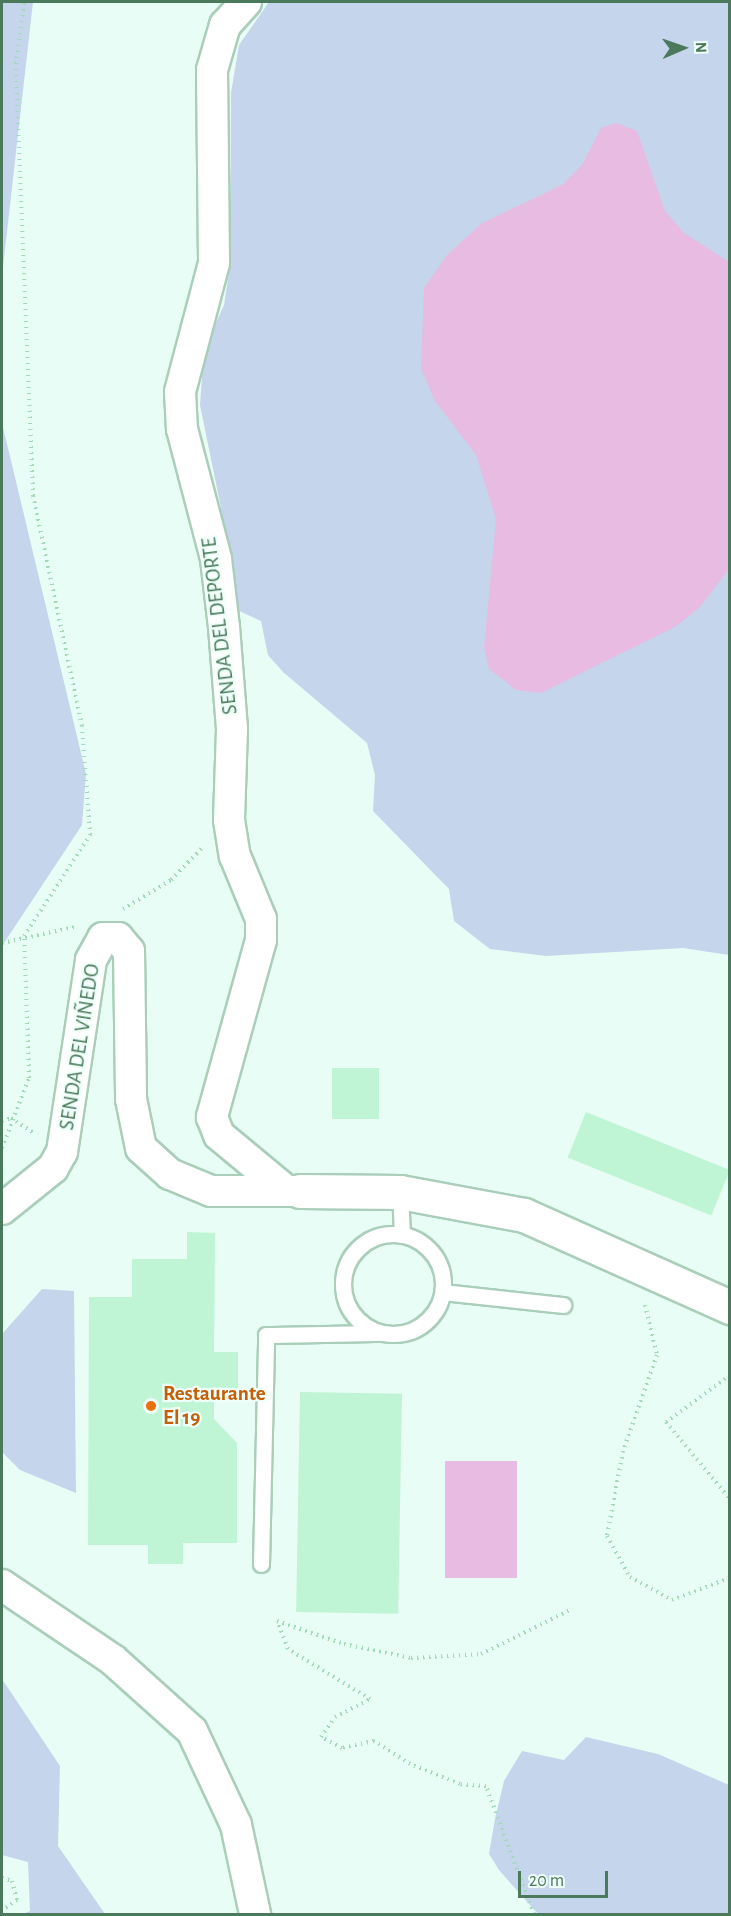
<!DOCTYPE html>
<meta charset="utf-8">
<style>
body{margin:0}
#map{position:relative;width:731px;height:1916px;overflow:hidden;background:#e8fdf5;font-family:"Alegreya Sans",sans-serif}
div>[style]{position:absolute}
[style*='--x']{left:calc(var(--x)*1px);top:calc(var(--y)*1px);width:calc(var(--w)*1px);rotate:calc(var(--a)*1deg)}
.green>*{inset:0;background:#c5d5ec}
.water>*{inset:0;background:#e8bbe2;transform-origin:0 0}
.building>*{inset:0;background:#bff4d4;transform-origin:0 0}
.path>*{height:4px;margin-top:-2px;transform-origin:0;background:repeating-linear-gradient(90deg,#a1dab7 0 1.5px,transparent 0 6px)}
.roads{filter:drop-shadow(2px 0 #aaceba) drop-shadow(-2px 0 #aaceba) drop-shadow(0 2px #aaceba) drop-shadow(0 -2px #aaceba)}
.lane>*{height:15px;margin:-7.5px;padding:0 7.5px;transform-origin:7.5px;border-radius:7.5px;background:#fff}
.lane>.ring{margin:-7.5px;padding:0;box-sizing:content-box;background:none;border:15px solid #fff;border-radius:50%}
.street>*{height:30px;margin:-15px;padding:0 15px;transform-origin:15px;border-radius:15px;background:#fff}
.secondary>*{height:33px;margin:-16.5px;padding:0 16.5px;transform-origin:16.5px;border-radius:16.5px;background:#fff}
.dots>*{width:16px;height:16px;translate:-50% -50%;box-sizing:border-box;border:3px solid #effff9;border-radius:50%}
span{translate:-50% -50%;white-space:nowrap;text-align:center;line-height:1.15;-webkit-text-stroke:4.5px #effff9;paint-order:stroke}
.street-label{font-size:21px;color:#4a795b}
.food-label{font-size:21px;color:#c56008;font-weight:700}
.left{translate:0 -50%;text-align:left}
.frame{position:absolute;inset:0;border:3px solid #4a795b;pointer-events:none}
.north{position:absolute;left:653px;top:18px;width:60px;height:60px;-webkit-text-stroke:4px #effff9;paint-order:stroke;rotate:88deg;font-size:16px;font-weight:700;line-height:24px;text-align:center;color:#4a795b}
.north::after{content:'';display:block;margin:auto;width:21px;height:27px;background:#4a795b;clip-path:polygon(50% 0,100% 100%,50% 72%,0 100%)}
.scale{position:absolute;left:518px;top:1871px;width:90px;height:27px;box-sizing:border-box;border:3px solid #4a795b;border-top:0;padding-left:8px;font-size:18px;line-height:21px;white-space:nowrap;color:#4a795b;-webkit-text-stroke:4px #effff9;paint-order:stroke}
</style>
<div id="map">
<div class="green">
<div style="clip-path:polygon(2px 2px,33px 2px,2px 276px)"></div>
<div style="clip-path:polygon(269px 2px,729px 2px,729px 955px,683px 948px,546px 956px,490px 949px,454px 921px,449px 889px,373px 811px,375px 775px,367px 743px,283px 672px,268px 655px,261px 621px,233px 608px,221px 508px,200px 405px,204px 350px,224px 305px,230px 266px,231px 93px,239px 45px)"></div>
<div style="clip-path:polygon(2px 388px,2px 423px,86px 774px,82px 825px,2px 946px)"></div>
<div style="clip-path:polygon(42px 1289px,74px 1291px,76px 1493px,20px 1470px,2px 1452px,2px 1334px)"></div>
<div style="clip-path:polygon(2px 1679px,60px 1766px,58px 1846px,105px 1914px,23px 1914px,30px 1911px,28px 1862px,2px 1855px)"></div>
<div style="clip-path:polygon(586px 1737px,658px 1754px,729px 1785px,729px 1914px,538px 1914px,499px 1870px,489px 1854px,495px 1819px,504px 1781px,522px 1751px,564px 1760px)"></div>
</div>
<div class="water">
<div style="clip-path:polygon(616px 123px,637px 131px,665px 211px,684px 233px,729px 262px,729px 569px,699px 608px,675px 627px,541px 693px,516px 690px,489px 669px,484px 648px,496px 519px,476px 455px,435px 401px,421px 369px,424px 288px,447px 255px,482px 223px,562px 185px,582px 165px,601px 128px)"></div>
<div style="left:445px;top:1461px;width:72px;height:117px"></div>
</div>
<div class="building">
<div style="left:332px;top:1068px;width:47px;height:51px"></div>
<div style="left:586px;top:1112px;width:155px;height:49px;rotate:22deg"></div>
<div style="clip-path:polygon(187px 1232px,215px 1233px,214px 1352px,238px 1352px,238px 1392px,214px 1392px,214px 1419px,237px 1443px,237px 1543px,183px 1543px,183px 1564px,148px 1564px,148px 1545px,88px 1545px,89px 1297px,132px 1297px,132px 1259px,187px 1259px)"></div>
<div style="left:300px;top:1392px;width:102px;height:220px;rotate:1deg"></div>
</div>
<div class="path">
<div style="--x:123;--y:909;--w:56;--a:-31.1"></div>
<div style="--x:171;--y:880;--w:47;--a:-45.9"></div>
<div style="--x:2;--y:943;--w:74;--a:-12.5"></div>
<div style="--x:2;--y:1121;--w:9;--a:-18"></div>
<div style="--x:11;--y:1118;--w:27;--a:33"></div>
<div style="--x:2;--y:1148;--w:75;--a:-68.9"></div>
<div style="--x:29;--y:1078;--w:142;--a:-92"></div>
<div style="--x:24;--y:936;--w:121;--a:-56.8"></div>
<div style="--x:90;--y:835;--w:109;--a:-94.2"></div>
<div style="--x:82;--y:726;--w:235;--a:-102"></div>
<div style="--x:33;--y:496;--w:432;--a:-92.3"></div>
<div style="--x:16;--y:64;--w:63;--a:-82.6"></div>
<div style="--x:645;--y:1305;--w:51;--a:76.5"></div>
<div style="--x:657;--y:1355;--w:102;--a:109.5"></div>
<div style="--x:623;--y:1451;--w:86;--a:100.7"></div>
<div style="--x:607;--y:1536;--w:47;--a:60.7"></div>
<div style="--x:630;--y:1577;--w:48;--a:28.7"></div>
<div style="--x:672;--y:1600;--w:62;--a:-20.8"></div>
<div style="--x:730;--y:1375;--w:79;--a:143.7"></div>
<div style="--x:666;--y:1422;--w:100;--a:50.3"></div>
<div style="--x:2;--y:1878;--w:10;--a:17"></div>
<div style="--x:12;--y:1881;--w:20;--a:75"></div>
<div style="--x:17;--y:1900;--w:18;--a:146"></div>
<div style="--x:534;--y:1914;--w:137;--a:-110.6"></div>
<div style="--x:486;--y:1786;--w:26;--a:-176"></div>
<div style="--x:460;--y:1784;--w:54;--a:-158.2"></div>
<div style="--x:410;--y:1764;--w:43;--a:-147.4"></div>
<div style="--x:374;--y:1741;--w:33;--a:168"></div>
<div style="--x:342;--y:1748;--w:24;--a:-152"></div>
<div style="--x:321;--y:1737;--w:24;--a:-55"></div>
<div style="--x:335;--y:1717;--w:39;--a:-27"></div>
<div style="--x:370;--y:1699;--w:96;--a:-148.6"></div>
<div style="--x:288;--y:1649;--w:30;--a:-111"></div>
<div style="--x:277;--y:1621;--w:71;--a:18.9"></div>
<div style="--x:344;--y:1644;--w:68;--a:11.8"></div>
<div style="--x:411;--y:1658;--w:70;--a:-3.3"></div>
<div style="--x:481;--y:1654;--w:102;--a:-26.3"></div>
</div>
<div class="roads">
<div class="lane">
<div style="--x:400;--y:1192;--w:43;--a:87.3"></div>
<div class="ring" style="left:343px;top:1234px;width:85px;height:85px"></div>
<div style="--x:443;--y:1292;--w:121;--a:6.2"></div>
<div style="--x:261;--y:1564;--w:229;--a:-88.7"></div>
<div style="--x:266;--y:1335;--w:115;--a:-1"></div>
</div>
<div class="street">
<div style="--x:246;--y:2;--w:31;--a:132"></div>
<div style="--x:225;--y:25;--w:47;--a:106.1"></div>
<div style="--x:212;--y:70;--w:193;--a:89.4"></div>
<div style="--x:214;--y:263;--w:133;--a:104.8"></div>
<div style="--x:180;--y:392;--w:37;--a:87"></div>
<div style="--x:182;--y:429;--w:134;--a:75.3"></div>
<div style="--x:216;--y:559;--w:68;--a:83.3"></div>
<div style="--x:224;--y:627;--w:102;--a:85.5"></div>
<div style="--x:232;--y:729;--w:91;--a:91.9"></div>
<div style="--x:229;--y:820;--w:36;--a:81"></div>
<div style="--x:235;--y:856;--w:68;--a:67.6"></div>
<div style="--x:261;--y:919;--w:21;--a:90"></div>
<div style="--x:261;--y:940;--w:184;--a:105.5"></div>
<div style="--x:212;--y:1117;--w:19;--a:69"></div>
<div style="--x:219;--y:1135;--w:85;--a:39.7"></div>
<div style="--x:2;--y:1209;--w:65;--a:-38.8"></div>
<div style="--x:53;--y:1168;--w:18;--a:-61"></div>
<div style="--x:62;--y:1152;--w:194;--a:-81.4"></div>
<div style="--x:91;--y:960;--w:25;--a:-61"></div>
<div style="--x:103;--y:938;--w:15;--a:0"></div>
<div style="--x:118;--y:938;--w:17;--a:50"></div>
<div style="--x:129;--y:951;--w:148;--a:89.2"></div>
<div style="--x:131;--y:1099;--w:50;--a:78.5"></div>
<div style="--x:141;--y:1148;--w:39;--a:42"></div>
<div style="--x:170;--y:1174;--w:44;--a:22.5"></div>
<div style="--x:211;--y:1191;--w:83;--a:0"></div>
<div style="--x:2;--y:1585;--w:134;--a:34"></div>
<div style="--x:113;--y:1660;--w:106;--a:41.9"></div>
<div style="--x:192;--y:1731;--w:104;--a:64.9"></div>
<div style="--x:236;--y:1825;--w:91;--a:77.9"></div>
</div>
<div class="secondary">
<div style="--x:300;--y:1191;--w:100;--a:0.6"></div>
<div style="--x:400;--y:1192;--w:126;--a:10.5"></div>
<div style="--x:524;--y:1215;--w:226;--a:24.1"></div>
</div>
</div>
<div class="dots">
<div style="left:151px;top:1406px;background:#e8710a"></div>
</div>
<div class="street-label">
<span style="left:220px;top:626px;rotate:-97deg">SENDA DEL DEPORTE</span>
<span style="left:80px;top:1047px;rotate:-81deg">SENDA DEL VIÑEDO</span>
</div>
<div class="food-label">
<span class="left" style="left:163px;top:1406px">Restaurante<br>El 19</span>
</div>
<div class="frame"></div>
<div class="north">N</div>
<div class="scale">20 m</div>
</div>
